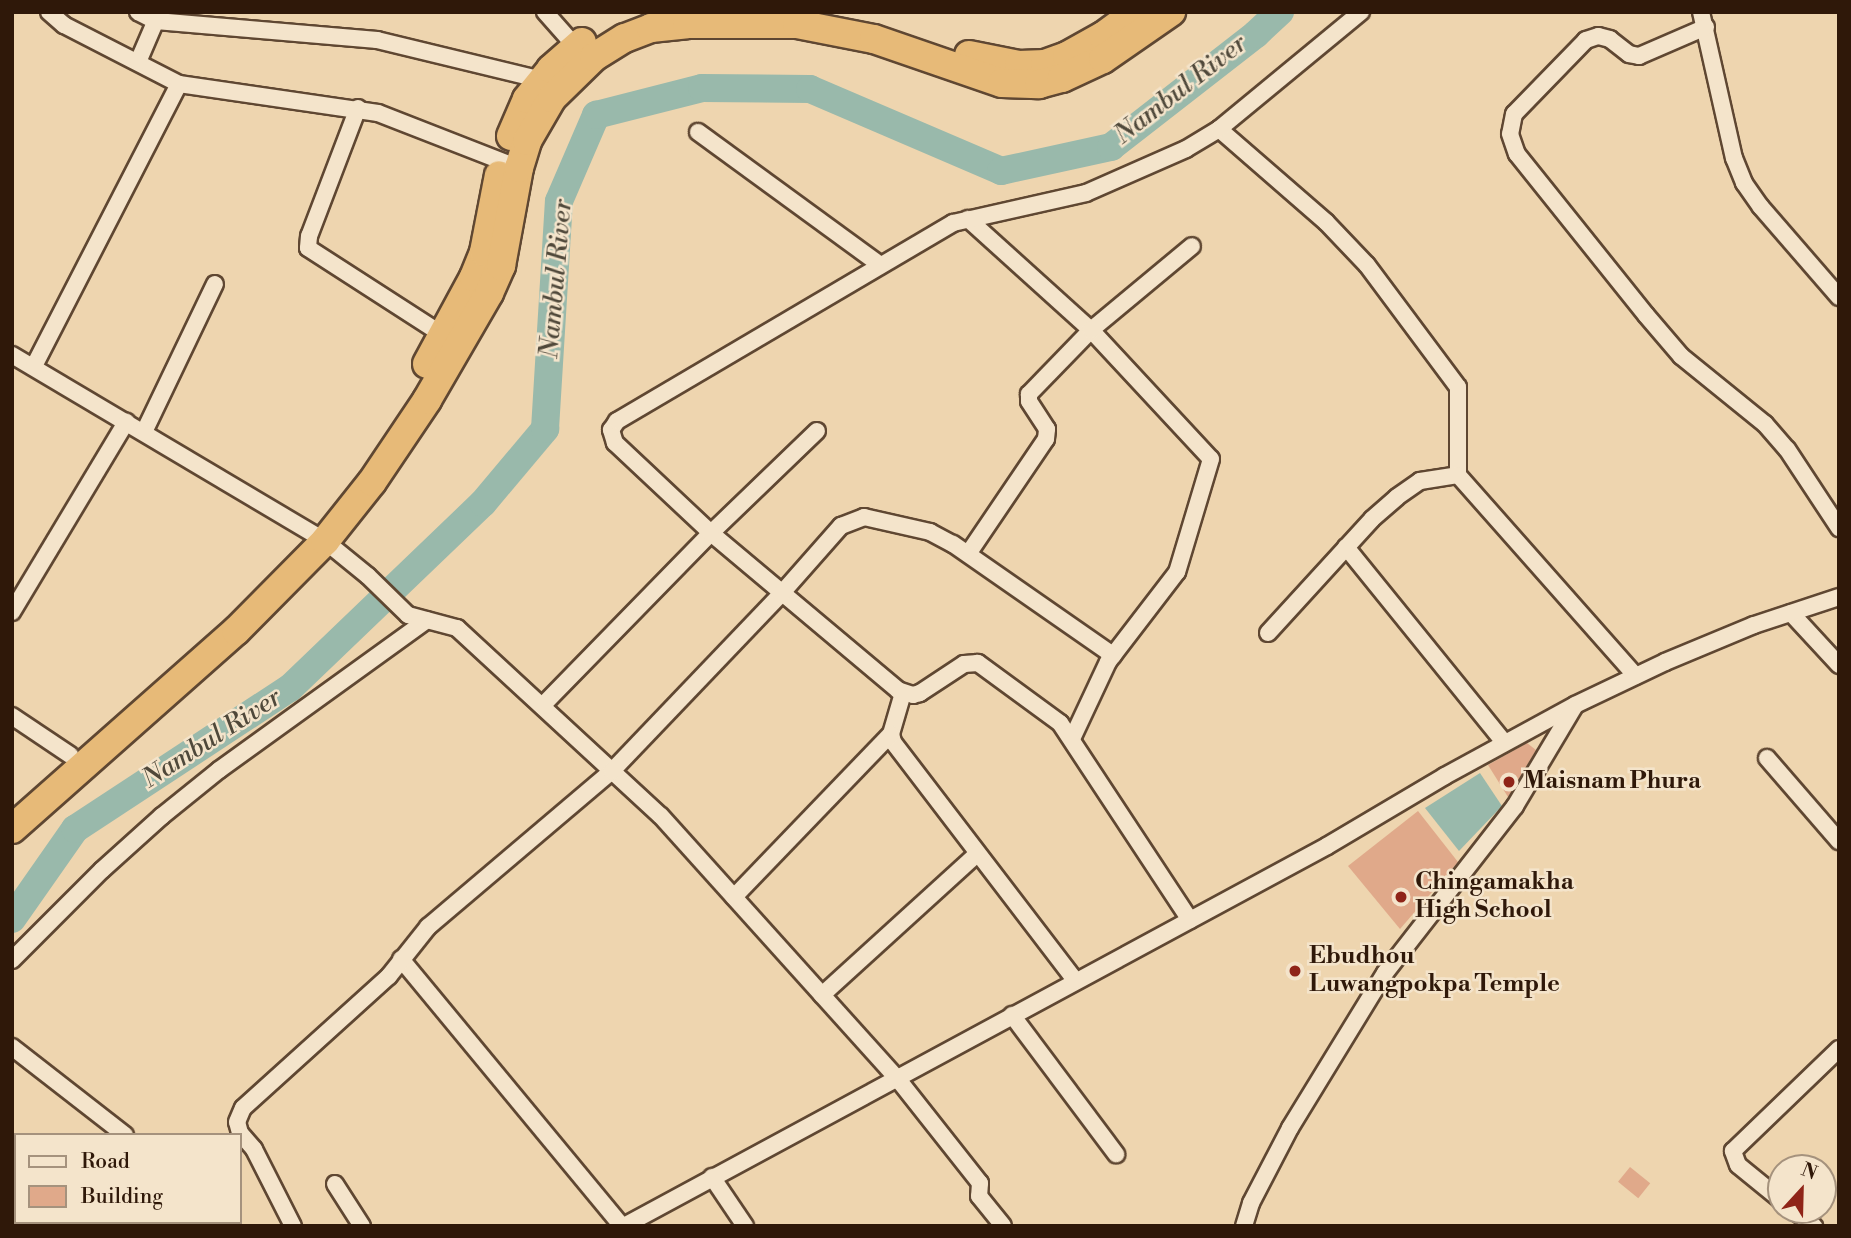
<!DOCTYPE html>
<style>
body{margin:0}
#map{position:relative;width:1851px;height:1238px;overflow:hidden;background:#eed5af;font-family:"Libre Bodoni",serif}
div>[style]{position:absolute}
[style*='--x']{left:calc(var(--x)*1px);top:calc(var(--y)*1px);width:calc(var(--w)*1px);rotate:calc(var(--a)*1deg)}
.water>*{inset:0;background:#99b9ab}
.river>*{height:28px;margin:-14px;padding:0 14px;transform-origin:14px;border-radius:14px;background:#99b9ab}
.building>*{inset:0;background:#e0a98a;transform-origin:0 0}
.roads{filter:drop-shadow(2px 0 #5f4732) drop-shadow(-2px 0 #5f4732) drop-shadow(0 2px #5f4732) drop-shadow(0 -2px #5f4732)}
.minor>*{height:16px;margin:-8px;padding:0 8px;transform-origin:8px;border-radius:8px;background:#f4e4cb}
.trunk>*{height:28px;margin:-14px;padding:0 14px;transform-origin:14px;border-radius:14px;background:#e7ba78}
.dots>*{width:19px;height:19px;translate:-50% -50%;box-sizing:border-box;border:4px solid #f4e4cb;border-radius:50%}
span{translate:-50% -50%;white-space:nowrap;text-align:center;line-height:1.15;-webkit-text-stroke:5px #f4e4cb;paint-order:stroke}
.poi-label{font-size:24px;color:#2f1809;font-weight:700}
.left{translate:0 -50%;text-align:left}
.water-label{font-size:26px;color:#4f483a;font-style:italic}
.frame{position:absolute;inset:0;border:14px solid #2f1809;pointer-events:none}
.legend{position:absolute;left:14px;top:1133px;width:228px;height:91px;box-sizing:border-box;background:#f4e4cb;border:2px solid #a5927d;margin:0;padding:9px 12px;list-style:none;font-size:21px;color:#2f1809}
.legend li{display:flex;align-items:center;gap:14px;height:35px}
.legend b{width:35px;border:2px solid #a5927d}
.north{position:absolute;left:1767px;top:1154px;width:70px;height:70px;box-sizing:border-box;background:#f4e4cb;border:2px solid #a5927d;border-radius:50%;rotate:22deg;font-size:19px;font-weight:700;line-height:28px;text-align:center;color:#2f1809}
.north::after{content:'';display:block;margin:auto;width:24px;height:32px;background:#8f2418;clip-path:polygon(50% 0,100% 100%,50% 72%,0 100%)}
</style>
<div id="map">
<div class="water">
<div style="clip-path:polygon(1480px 773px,1502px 806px,1459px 851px,1425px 808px)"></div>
</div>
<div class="river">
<div style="--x:12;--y:919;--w:110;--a:-55"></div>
<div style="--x:75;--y:829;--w:257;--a:-33.3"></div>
<div style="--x:290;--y:688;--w:267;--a:-43.8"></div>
<div style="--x:483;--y:503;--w:97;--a:-50"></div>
<div style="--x:545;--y:429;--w:228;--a:-86.5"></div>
<div style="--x:559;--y:201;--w:94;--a:-66.7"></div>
<div style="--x:596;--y:115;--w:109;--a:-14.3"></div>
<div style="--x:702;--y:88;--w:108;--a:0.5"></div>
<div style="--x:810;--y:89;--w:208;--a:23.2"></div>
<div style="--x:1001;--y:171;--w:113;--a:-12.3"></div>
<div style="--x:1111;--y:147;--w:184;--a:-37.9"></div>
<div style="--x:1256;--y:34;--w:33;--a:-43"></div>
</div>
<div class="building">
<div style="clip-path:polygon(1527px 743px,1536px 750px,1508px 797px,1488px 765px)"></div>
<div style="clip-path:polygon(1418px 811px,1458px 862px,1400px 929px,1348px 866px)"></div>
<div style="left:1630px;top:1167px;width:26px;height:19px;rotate:39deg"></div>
</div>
<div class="roads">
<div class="minor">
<div style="--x:49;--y:12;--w:20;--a:41"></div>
<div style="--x:64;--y:25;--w:129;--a:27.2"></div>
<div style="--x:179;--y:84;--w:201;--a:8.3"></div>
<div style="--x:378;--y:113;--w:151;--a:21.3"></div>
<div style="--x:138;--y:12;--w:20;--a:27"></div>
<div style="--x:156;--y:21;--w:222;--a:4.9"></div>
<div style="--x:377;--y:40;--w:170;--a:13.6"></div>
<div style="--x:545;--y:12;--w:47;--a:48.5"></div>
<div style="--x:1701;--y:12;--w:150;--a:77.3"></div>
<div style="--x:1734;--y:158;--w:27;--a:68"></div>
<div style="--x:1744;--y:183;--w:29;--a:55"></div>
<div style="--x:1761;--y:207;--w:119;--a:49.1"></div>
<div style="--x:1706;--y:27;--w:73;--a:156.6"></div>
<div style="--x:1639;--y:56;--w:10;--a:-169"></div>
<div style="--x:1629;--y:54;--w:24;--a:-142"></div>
<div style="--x:1610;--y:39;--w:12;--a:-166"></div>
<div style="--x:1598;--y:36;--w:13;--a:162"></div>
<div style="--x:1586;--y:40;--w:103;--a:134.2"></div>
<div style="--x:1514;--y:114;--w:20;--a:101"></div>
<div style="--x:1510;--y:134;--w:21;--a:71"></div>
<div style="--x:1517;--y:154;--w:206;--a:51.3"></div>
<div style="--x:1646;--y:315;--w:54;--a:49.5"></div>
<div style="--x:1681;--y:356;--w:108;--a:39"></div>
<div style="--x:1765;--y:424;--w:33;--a:49"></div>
<div style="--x:1787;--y:449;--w:95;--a:56.6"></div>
<div style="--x:138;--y:62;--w:53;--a:-66.8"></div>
<div style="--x:358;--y:108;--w:137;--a:110.9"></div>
<div style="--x:309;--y:236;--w:12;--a:95"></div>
<div style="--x:308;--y:248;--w:161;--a:32.8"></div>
<div style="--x:1219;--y:129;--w:142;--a:41"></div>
<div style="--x:1326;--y:222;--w:59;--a:46.4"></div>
<div style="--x:1367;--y:265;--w:152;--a:53.3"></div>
<div style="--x:1458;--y:387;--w:88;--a:90"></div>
<div style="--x:1458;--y:475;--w:268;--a:48.5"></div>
<div style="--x:698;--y:132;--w:224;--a:36.1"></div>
<div style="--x:968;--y:219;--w:166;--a:42.1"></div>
<div style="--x:1091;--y:330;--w:176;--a:47.1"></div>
<div style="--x:1211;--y:459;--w:118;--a:106.7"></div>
<div style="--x:1177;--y:572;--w:113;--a:127.5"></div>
<div style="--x:1108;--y:662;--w:85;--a:115.1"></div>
<div style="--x:12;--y:355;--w:364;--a:30.7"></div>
<div style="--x:325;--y:541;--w:55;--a:39.1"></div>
<div style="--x:368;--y:576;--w:56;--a:44.3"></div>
<div style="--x:408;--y:615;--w:51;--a:14.9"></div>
<div style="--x:457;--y:628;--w:277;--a:42.7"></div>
<div style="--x:661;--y:816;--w:353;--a:48"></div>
<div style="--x:897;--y:1078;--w:134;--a:51.7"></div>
<div style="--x:980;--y:1183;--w:13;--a:94"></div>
<div style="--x:979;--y:1196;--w:38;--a:51"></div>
<div style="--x:34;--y:366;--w:317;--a:-62.8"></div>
<div style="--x:144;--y:432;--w:164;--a:-64.4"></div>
<div style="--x:1346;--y:547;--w:252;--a:51"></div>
<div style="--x:968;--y:554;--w:139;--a:-55.9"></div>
<div style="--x:1046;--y:439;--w:10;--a:-84"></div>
<div style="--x:1047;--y:429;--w:33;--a:-123"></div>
<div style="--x:1029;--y:401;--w:7;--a:-90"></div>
<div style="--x:1029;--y:394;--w:89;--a:-45.9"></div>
<div style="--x:1091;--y:330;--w:131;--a:-39.7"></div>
<div style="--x:12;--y:612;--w:222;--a:-59"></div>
<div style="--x:1791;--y:613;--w:71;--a:47.3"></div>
<div style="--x:1268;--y:633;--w:154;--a:-47.6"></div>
<div style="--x:1372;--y:519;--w:33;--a:-41"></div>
<div style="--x:1397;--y:497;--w:28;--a:-35"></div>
<div style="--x:1420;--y:481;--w:38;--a:-9"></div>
<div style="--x:903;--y:693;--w:43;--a:106.3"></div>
<div style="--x:891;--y:734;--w:8;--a:76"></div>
<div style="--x:893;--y:742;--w:301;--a:52.6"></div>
<div style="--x:542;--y:706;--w:242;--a:-45.7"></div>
<div style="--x:711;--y:533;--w:147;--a:-43.9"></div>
<div style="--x:12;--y:716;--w:70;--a:33.9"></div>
<div style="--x:1767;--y:758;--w:110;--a:49.1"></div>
<div style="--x:734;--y:897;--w:226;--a:-46.1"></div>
<div style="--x:1190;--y:920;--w:236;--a:-123.4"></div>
<div style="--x:1060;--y:723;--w:102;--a:-143.8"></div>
<div style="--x:978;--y:663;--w:14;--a:176"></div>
<div style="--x:964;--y:664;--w:53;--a:146.6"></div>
<div style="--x:920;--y:693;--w:7;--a:164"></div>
<div style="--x:913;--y:695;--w:16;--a:-162"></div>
<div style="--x:898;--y:690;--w:244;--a:-140"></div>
<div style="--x:711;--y:533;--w:132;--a:-136.8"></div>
<div style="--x:615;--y:443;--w:14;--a:-107"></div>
<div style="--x:611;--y:430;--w:11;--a:-56"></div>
<div style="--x:617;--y:421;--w:390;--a:-30.5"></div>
<div style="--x:953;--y:223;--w:136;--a:-12.7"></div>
<div style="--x:1086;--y:193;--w:109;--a:-23.7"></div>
<div style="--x:1186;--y:149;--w:39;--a:-31"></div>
<div style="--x:1219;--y:129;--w:184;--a:-39.5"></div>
<div style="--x:401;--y:959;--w:347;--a:50.4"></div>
<div style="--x:12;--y:960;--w:127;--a:-45"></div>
<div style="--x:102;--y:870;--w:81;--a:-42"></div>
<div style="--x:162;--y:816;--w:73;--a:-38.9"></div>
<div style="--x:219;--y:770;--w:256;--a:-35.8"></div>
<div style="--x:822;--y:995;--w:208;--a:-42.3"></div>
<div style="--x:1012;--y:1015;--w:174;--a:53.2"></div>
<div style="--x:12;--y:1047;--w:143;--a:37.9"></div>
<div style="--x:712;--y:1177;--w:59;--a:56"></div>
<div style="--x:335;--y:1184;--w:50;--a:57.3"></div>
<div style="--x:1781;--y:1200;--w:55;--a:-140.9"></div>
<div style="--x:1738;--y:1165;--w:15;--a:-110"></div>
<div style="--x:1733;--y:1151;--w:147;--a:-43.9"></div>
<div style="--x:1794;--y:1210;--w:26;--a:39"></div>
<div style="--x:293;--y:1226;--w:86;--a:-116.9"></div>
<div style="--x:254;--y:1149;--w:21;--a:-131"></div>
<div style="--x:240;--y:1133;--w:11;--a:-105"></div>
<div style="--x:237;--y:1122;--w:15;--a:-67"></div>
<div style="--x:243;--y:1108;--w:197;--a:-42.1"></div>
<div style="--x:389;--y:976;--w:63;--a:-51.5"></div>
<div style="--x:428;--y:927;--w:241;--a:-40.3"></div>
<div style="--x:612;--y:771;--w:245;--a:-46.3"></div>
<div style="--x:781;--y:594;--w:91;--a:-48.6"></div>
<div style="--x:841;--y:526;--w:25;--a:-21"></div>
<div style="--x:864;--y:517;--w:68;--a:12.8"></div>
<div style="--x:930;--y:532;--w:26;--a:28"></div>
<div style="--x:953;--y:544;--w:195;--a:34.8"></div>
<div style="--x:624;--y:1226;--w:799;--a:-28.39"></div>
<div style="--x:1327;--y:846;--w:137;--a:-30.7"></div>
<div style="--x:1445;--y:776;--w:148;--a:-28.6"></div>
<div style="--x:1575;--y:705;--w:100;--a:-25.5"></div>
<div style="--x:1665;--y:662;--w:96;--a:-22.6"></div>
<div style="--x:1754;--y:625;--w:89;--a:-18.2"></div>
<div style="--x:1244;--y:1226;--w:24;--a:-73"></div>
<div style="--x:1251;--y:1203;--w:85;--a:-62.5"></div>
<div style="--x:1290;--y:1128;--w:182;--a:-58.5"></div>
<div style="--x:1385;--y:973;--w:212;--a:-52.1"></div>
<div style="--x:1515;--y:806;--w:115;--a:-59.2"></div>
</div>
<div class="trunk">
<div style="--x:969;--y:55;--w:51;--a:11.3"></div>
<div style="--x:1019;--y:65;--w:26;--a:-2"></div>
<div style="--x:1045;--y:64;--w:23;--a:-20"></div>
<div style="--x:1067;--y:56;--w:41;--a:-29.1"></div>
<div style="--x:1103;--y:36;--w:41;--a:-36"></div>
<div style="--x:511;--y:136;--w:40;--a:-66.6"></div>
<div style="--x:527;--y:99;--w:38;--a:-51"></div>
<div style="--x:551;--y:69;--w:41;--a:-41.1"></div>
<div style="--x:427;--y:364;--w:99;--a:-61.6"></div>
<div style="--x:474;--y:277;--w:27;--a:-68"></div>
<div style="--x:484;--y:252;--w:78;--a:-79"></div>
<div style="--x:12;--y:829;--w:299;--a:-41.5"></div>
<div style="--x:236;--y:631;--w:127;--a:-45.3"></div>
<div style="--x:325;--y:541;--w:75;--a:-51.5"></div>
<div style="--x:372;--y:482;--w:99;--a:-56.1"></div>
<div style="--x:427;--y:400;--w:124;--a:-59.9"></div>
<div style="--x:489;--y:293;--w:30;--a:-66"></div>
<div style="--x:501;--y:266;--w:100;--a:-79.6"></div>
<div style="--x:519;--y:168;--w:28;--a:-73"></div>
<div style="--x:527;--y:141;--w:50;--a:-59.8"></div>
<div style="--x:552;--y:98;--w:59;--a:-44.3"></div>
<div style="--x:594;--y:57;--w:36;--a:-32"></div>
<div style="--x:625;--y:38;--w:28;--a:-21"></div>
<div style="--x:651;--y:28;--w:36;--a:-6"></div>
<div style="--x:687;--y:24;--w:110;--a:0"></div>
<div style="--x:797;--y:24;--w:78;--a:11"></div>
<div style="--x:874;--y:39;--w:135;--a:19"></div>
<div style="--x:1002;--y:83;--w:37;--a:2"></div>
<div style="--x:1039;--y:84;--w:24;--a:-15"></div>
<div style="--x:1062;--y:78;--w:45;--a:-24.9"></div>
<div style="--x:1103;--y:59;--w:83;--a:-34.7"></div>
</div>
</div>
<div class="dots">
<div style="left:1509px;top:782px;background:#8f2418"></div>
<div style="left:1401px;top:897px;background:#8f2418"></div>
<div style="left:1295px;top:971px;background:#8f2418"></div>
</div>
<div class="poi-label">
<span class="left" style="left:1523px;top:782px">Maisnam Phura</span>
<span class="left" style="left:1415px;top:897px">Chingamakha<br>High School</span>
<span class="left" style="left:1309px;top:971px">Ebudhou<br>Luwangpokpa Temple</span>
</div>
<div class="water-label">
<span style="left:1181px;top:90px;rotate:-38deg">Nambul River</span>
<span style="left:557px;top:279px;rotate:-85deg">Nambul River</span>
<span style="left:212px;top:739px;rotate:-33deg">Nambul River</span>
</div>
<div class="frame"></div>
<ul class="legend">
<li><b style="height:9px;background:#f4e4cb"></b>Road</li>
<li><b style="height:19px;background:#e0a98a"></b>Building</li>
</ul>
<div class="north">N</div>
</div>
